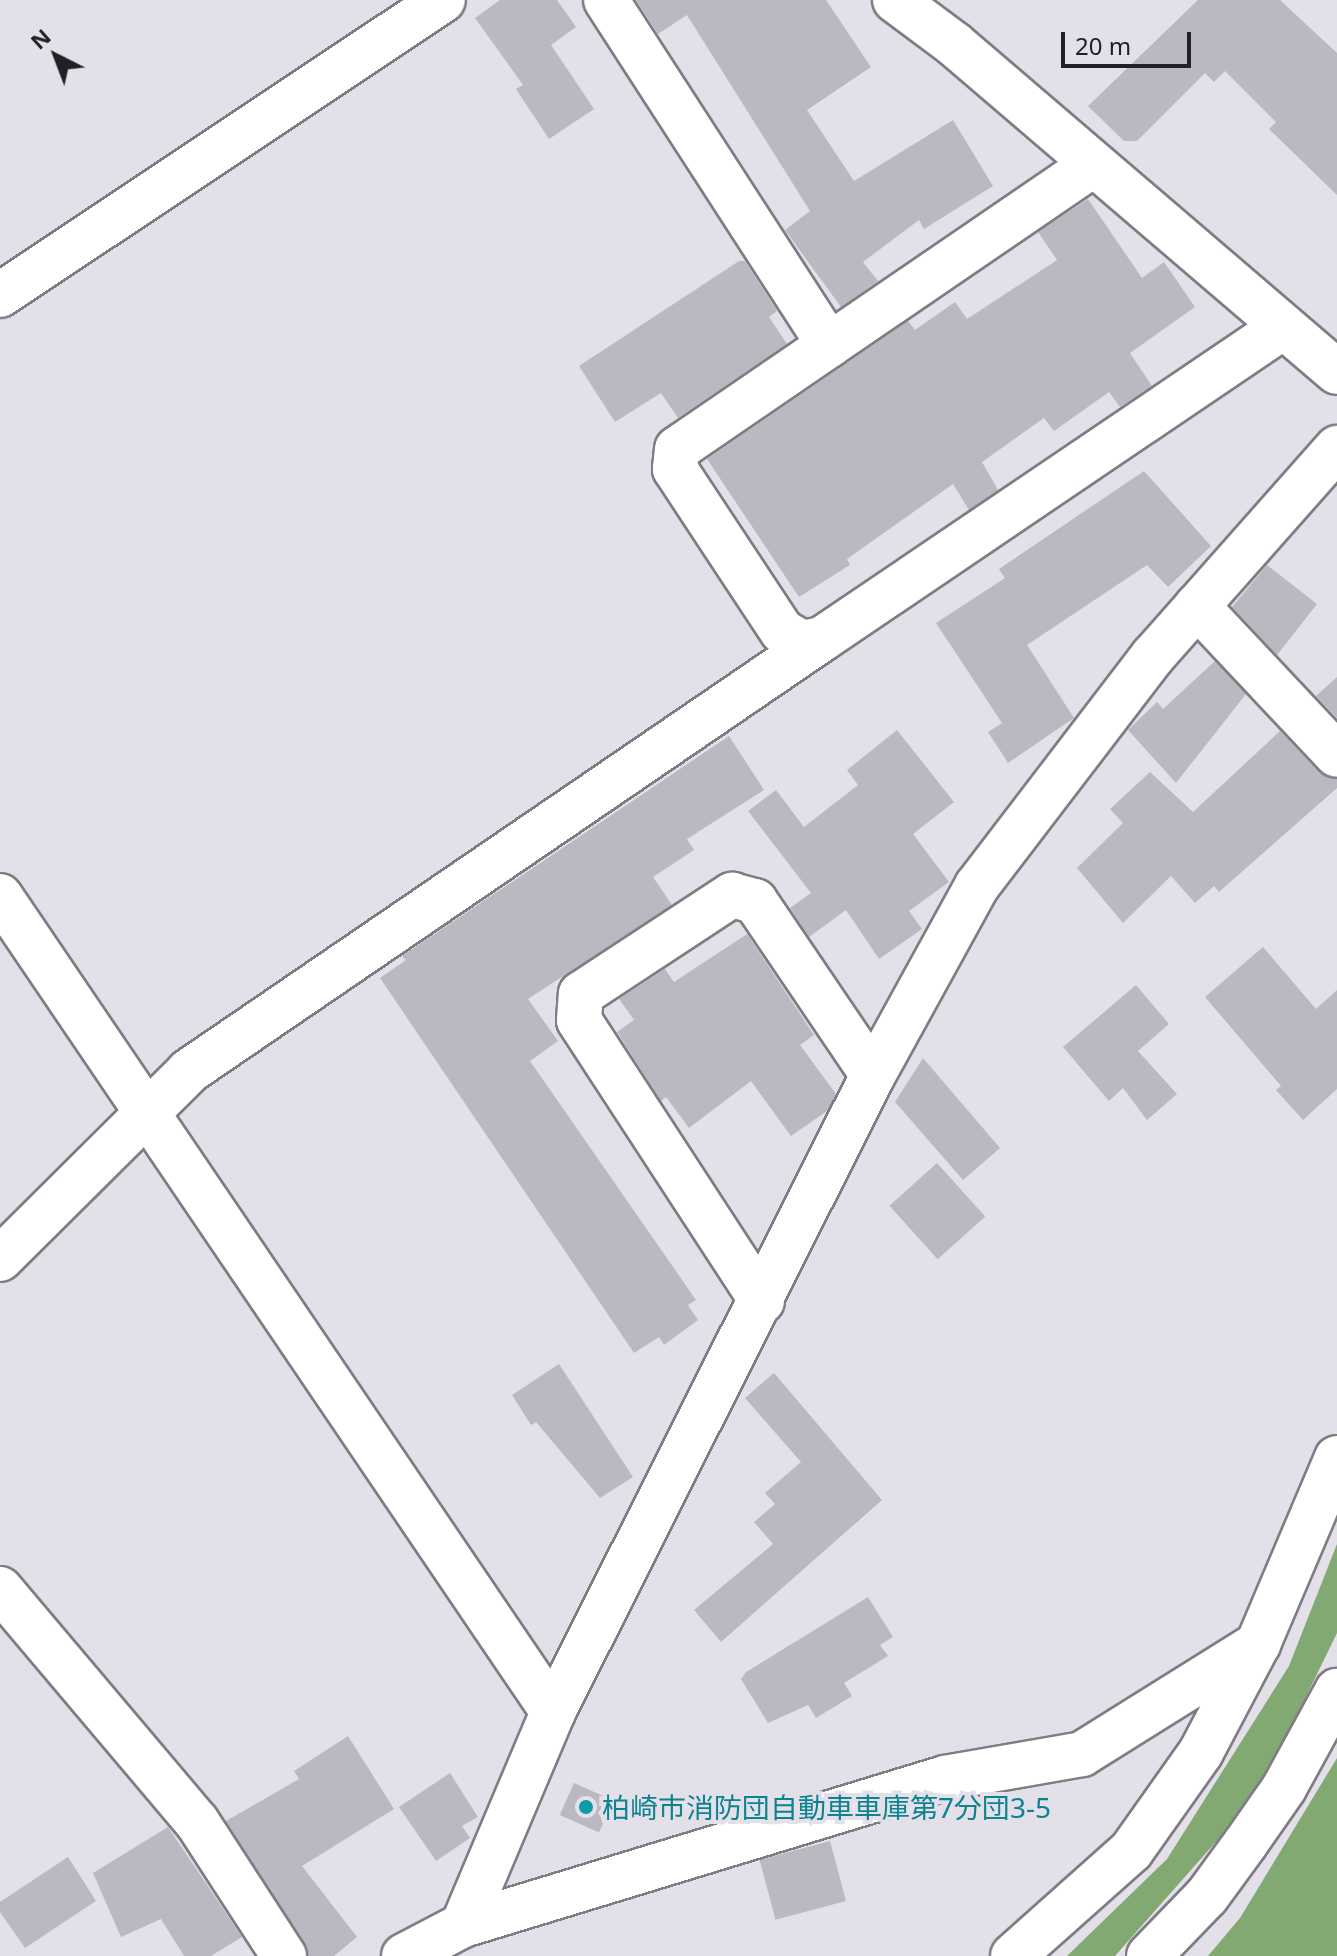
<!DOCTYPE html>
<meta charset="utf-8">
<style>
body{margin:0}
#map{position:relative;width:1337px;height:1956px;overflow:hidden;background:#e4e0e9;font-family:"Noto Sans","Noto Sans JP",sans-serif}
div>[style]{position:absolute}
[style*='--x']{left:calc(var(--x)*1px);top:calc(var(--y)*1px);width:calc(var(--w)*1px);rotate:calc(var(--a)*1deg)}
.forest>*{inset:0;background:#83a972}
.building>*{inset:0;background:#bcb8c1;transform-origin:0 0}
.roads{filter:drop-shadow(2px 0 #807c84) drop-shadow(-2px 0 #807c84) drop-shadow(0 2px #807c84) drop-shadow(0 -2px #807c84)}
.minor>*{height:44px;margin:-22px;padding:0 22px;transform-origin:22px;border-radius:22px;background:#fff}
.highway>*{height:44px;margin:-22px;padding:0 22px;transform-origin:22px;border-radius:22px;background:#fff}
.dots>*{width:22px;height:22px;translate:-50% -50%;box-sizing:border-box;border:4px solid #e4e0e9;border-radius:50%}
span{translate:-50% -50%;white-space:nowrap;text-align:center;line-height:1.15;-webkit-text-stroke:8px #e4e0e9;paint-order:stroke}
.culture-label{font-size:28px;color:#0d838f}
.left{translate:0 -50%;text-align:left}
.north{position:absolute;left:16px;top:16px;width:80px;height:80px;-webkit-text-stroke:6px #e4e0e9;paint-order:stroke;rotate:318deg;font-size:22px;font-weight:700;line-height:32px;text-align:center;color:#222024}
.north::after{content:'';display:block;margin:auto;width:28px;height:36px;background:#222024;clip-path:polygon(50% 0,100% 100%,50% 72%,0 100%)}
.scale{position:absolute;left:1061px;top:32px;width:130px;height:36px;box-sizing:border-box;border:4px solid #222024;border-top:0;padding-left:10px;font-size:24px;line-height:28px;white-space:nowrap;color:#222024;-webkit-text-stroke:6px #e4e0e9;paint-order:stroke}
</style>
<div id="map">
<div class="forest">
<div style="clip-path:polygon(1337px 1544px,1337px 1633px,1259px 1793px,1115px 1956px,1067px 1956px,1167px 1859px,1289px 1666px)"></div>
<div style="clip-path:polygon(1337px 1758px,1337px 1956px,1208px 1956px,1240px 1918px)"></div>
</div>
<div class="building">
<div style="clip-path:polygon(500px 0,557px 0,576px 27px,551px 45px,594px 109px,549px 139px,516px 89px,523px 85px,475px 18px)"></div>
<div style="clip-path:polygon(636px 0,826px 0,871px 67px,807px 110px,854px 181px,953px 120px,993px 186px,924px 229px,919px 220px,863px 262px,878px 281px,841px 307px,785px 230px,810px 211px,687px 15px,658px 34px)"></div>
<div style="clip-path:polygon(1198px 0,1280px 0,1337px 53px,1337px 195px,1269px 129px,1276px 122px,1225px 71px,1214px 82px,1205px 73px,1137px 141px,1124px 141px,1088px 106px)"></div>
<div style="clip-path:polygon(1088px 199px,1142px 278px,1164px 262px,1195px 307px,1130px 353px,1152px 386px,1120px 407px,1109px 392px,1054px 431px,1044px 418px,982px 462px,998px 490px,969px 510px,953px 484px,847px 559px,850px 565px,799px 597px,707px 459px,908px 321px,915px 330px,955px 302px,967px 319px,1057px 260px,1038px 232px)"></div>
<div style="clip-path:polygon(739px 261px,745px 261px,777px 311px,769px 317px,787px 344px,678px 418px,661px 393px,615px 422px,579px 366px)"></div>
<div style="clip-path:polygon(1144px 471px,1211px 546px,1168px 587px,1147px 565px,1027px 645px,1074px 718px,1008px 763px,988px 732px,1002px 723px,936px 623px,1005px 578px,999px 569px)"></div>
<div style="clip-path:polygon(1267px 565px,1317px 604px,1277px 655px,1232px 607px)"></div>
<div style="clip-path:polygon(1215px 661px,1246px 694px,1176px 783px,1128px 730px,1157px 702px,1163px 709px)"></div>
<div style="clip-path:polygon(1337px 677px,1337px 718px,1316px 696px)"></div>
<div style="clip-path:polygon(897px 730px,954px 802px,913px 834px,949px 882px,909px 911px,922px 929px,879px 959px,846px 910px,809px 937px,790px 908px,811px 893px,748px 811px,776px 790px,804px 827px,858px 785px,847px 770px)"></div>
<div style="clip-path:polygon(1280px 731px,1319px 772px,1337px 779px,1337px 788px,1219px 892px,1214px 886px,1195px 903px,1171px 876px,1123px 923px,1077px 868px,1123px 823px,1110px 809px,1150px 772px,1193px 812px)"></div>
<div style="clip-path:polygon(729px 736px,764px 790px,687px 839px,694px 850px,653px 877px,672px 905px,528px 999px,558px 1041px,530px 1061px,696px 1300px,688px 1305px,698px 1320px,664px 1345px,659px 1337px,634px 1353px,380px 978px,406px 960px,402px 956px)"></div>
<div style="clip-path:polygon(747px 934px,814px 1035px,800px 1045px,836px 1094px,827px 1111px,791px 1136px,751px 1081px,689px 1128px,666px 1097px,661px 1101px,617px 1032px,634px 1020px,619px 999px,665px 969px,674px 982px)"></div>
<div style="clip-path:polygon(1263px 947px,1316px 1009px,1337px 990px,1337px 1089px,1303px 1120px,1276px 1090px,1281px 1086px,1205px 997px)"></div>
<div style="clip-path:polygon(1136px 985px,1169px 1024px,1138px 1051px,1177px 1094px,1147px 1120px,1123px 1088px,1109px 1101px,1063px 1047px)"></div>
<div style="clip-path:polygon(923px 1058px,1000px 1148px,963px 1180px,895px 1102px)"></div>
<div style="left:937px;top:1163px;width:72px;height:64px;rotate:48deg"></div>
<div style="clip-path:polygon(559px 1364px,633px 1477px,600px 1498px,536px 1422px,531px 1425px,512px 1395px)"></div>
<div style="clip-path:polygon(774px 1373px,882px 1500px,721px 1642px,694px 1610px,773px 1544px,754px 1522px,775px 1504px,765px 1493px,801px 1462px,745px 1398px)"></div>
<div style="clip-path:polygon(868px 1597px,893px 1637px,880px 1645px,888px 1656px,844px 1683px,852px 1696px,816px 1718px,808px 1705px,768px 1723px,741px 1679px,746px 1672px)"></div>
<div style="clip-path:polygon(348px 1736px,394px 1809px,302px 1866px,357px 1937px,334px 1956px,309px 1956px,226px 1821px,299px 1779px,294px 1771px)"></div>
<div style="clip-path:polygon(450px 1773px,478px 1817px,462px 1826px,470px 1838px,436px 1861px,399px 1807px)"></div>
<div style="left:574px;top:1783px;width:43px;height:35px;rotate:24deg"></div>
<div style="clip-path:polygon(168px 1827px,242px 1937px,211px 1956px,184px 1956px,161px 1919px,121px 1937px,93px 1873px)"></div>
<div style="left:830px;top:1841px;width:62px;height:73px;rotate:75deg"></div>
<div style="clip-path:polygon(68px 1857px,96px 1901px,25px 1948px,0 1912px,0 1902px)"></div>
</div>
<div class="roads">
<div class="minor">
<div style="--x:606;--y:0;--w:411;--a:57.1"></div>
<div style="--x:895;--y:0;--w:74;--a:36.7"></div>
<div style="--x:954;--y:44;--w:504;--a:40.58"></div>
<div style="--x:1091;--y:166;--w:501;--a:145.64"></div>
<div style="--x:677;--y:449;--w:20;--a:96"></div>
<div style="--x:675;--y:469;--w:194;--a:56.6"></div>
<div style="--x:782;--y:631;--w:23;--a:31"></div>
<div style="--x:802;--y:643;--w:20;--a:-11"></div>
<div style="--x:822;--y:639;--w:557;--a:-34.09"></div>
<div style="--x:0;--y:295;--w:532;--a:-33.66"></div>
<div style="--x:1197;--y:606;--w:204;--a:46.8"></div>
<div style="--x:0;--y:896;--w:986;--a:55.87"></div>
<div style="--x:0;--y:1259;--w:267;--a:-44.8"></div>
<div style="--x:189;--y:1071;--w:766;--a:-34.31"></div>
<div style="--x:762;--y:1301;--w:335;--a:-123.1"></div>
<div style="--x:579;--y:1020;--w:26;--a:-86"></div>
<div style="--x:581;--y:994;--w:181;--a:-33.3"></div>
<div style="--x:732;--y:895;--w:24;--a:15"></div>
<div style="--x:755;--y:901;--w:210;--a:55.9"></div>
<div style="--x:0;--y:1589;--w:305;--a:49.8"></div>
<div style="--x:197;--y:1822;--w:160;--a:57"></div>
<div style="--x:463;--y:1925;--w:504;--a:-16.96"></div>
<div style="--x:945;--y:1778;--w:139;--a:-9.9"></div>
<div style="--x:1082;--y:1754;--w:208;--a:-32"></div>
<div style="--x:404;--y:1956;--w:67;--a:-27.7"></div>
<div style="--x:463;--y:1925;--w:231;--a:-67.1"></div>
<div style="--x:553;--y:1712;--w:713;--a:-63.33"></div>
<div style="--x:873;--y:1075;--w:216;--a:-61.2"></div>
<div style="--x:977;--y:886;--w:290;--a:-52.6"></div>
<div style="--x:1153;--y:656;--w:278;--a:-48.5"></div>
<div style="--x:1013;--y:1956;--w:158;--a:-41.7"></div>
<div style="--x:1131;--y:1851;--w:121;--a:-54.7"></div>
<div style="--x:1201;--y:1752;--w:122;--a:-62.2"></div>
<div style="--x:1258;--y:1644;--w:202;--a:-67"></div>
</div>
<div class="highway">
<div style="--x:1149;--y:1956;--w:83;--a:-46"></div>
<div style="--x:1207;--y:1896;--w:64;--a:-53.8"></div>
<div style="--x:1245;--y:1844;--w:68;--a:-55.1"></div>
<div style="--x:1284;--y:1788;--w:111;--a:-61.3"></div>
</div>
</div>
<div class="dots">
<div style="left:586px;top:1807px;background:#0f9aa8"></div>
</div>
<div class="culture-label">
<span class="left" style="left:602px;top:1807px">柏崎市消防団自動車車庫第7分団3-5</span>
</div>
<div class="north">N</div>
<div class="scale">20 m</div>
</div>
